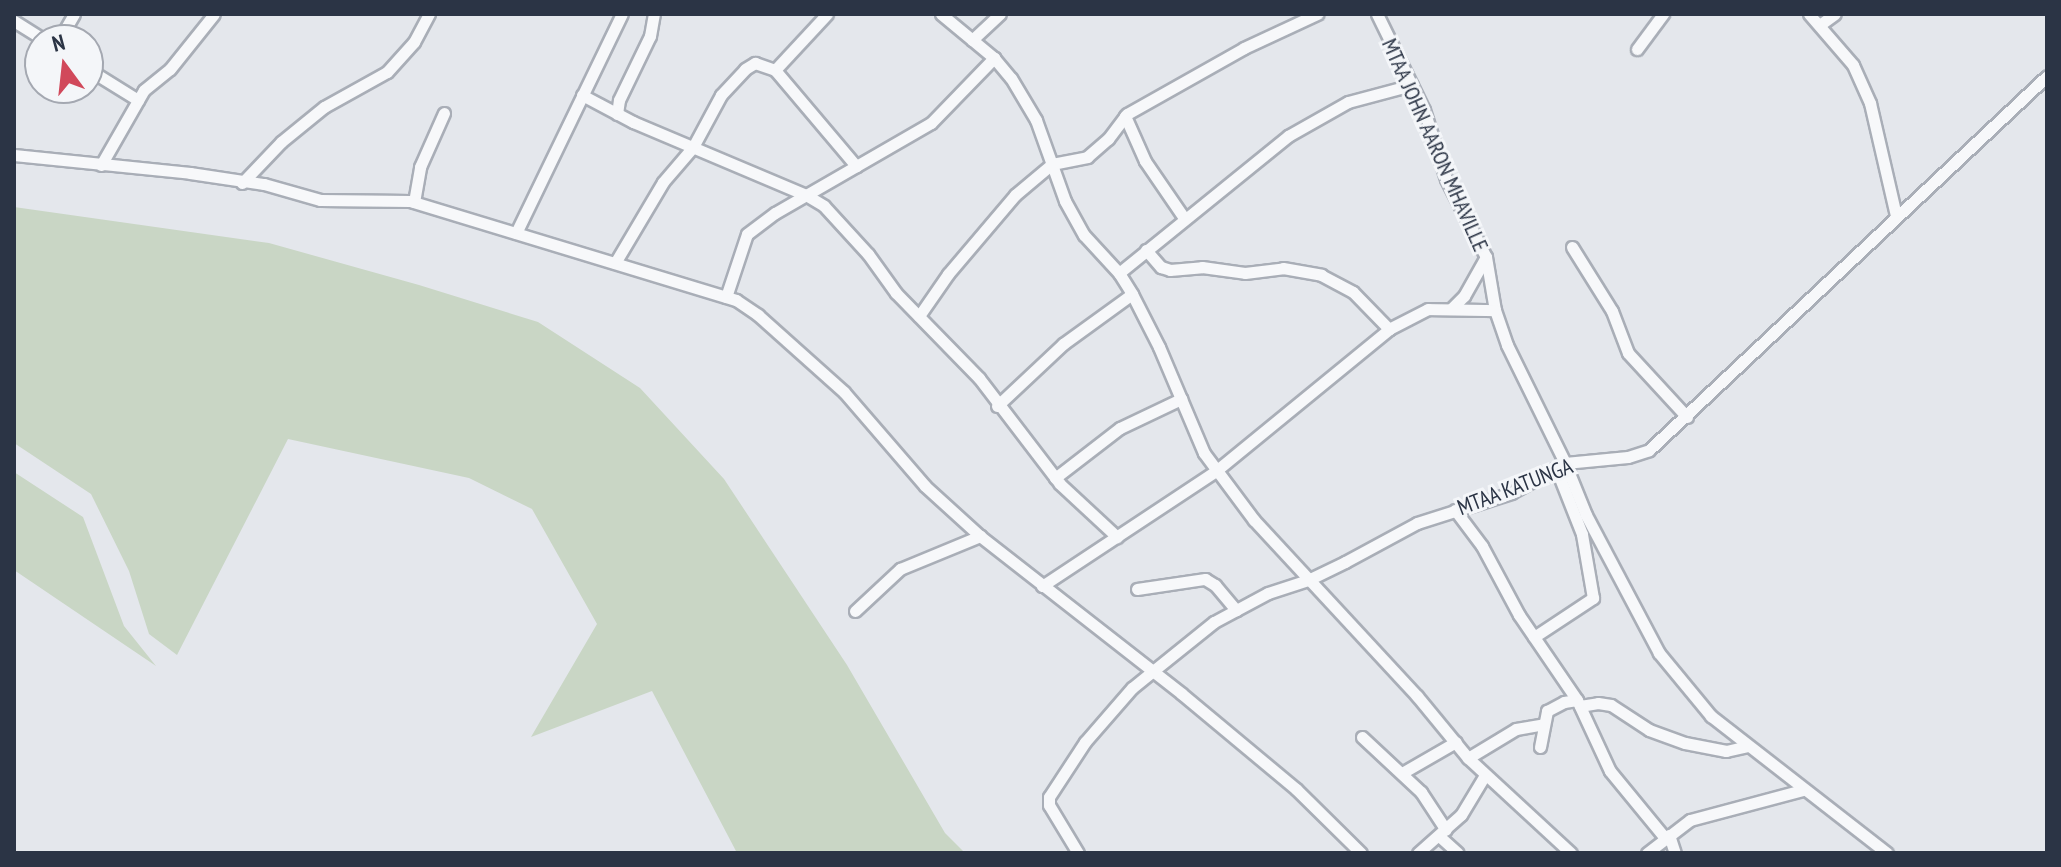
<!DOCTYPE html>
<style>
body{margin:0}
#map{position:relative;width:2061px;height:867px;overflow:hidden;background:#e4e7ec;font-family:"PT Sans Narrow",sans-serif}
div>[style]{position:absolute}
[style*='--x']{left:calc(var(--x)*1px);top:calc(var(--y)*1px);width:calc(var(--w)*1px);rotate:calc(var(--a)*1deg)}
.green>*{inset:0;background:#c9d6c5}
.roads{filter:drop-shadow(2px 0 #a9aeb7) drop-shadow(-2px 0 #a9aeb7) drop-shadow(0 2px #a9aeb7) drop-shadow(0 -2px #a9aeb7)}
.minor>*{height:11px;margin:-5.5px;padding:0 5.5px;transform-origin:5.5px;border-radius:5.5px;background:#f7f8fa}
span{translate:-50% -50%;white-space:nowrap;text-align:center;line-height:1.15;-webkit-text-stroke:6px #f4f6f9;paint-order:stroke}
.street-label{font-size:22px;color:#2b3445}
.frame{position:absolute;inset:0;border:16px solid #2b3445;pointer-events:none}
.north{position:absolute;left:24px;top:24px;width:80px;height:80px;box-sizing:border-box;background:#f4f6f9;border:2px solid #a4a8b1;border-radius:50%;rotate:345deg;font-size:22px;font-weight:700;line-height:32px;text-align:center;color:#2b3445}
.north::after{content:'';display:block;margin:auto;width:28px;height:36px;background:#d1495b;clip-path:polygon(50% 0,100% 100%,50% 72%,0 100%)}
</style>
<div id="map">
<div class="green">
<div style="clip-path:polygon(14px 207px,269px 243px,419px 285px,538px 322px,640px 388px,724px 479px,847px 665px,945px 833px,965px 853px,737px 853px,652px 691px,531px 737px,597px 624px,532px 509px,469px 478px,288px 439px,177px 655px,149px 634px,129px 571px,91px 494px,14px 443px)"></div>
<div style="clip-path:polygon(14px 472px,83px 517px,124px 626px,156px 666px,14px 570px)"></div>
</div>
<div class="roads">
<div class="minor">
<div style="--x:941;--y:14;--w:69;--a:39.7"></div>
<div style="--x:994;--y:58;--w:26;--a:50"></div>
<div style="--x:1011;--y:78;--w:49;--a:59.2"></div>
<div style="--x:1036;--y:120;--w:86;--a:70.3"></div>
<div style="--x:1065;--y:201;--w:39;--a:61"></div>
<div style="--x:1084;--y:235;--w:52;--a:47.4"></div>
<div style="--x:1119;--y:273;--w:25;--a:58"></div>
<div style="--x:1132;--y:294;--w:59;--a:63"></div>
<div style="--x:1159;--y:347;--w:115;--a:67"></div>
<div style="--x:1204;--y:453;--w:84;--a:53.3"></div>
<div style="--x:1254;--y:520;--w:240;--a:47.2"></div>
<div style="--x:1417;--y:696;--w:80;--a:50.6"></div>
<div style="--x:1468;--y:758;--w:140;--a:42.7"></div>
<div style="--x:1377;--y:14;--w:107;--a:63.9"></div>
<div style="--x:1424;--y:110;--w:72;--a:72.3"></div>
<div style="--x:1446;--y:179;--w:88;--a:62.9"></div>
<div style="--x:1486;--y:257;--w:54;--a:80.4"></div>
<div style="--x:1495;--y:310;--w:37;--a:71"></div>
<div style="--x:1507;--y:345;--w:131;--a:63.8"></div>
<div style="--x:1565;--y:463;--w:56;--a:68"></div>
<div style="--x:1586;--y:515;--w:156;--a:62.1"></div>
<div style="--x:1659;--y:653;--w:82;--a:50.5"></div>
<div style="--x:1711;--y:716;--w:223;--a:37.9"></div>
<div style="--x:1809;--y:14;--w:67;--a:49.2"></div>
<div style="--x:1853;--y:65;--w:42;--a:65.9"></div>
<div style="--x:1870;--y:103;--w:116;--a:77"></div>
<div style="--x:14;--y:21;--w:36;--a:32"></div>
<div style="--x:1821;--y:24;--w:17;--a:-36"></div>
<div style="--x:59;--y:40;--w:30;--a:-60"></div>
<div style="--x:972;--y:40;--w:38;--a:-43"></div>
<div style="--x:1637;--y:49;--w:44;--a:-53.4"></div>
<div style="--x:88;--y:69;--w:59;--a:31.8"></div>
<div style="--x:775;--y:70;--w:76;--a:-47.1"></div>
<div style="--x:582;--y:95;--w:58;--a:27.9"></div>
<div style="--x:633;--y:122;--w:188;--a:22.9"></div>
<div style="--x:806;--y:195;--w:21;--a:31"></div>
<div style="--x:824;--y:206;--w:65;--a:47.5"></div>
<div style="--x:868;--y:254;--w:48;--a:54.3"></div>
<div style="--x:896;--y:293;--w:119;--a:45.7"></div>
<div style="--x:979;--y:378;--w:133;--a:52.6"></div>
<div style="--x:1060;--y:484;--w:78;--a:42.9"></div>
<div style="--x:617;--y:114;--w:14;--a:-82"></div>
<div style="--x:619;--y:100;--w:71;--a:-64.2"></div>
<div style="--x:650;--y:36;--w:22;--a:-80"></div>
<div style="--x:1125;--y:116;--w:49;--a:66"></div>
<div style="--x:1145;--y:161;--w:69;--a:55.6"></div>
<div style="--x:14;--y:155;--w:177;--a:5.8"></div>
<div style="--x:190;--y:173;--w:75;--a:8.5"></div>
<div style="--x:264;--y:184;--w:58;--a:15.9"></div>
<div style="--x:320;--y:200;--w:90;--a:0.6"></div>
<div style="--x:410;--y:201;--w:341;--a:16.9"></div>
<div style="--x:736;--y:300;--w:27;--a:34"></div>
<div style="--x:758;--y:315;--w:115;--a:41.8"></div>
<div style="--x:844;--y:392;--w:124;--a:49.2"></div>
<div style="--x:925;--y:486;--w:74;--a:42.3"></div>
<div style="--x:980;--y:536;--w:256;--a:38"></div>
<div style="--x:1182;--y:694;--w:148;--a:39.8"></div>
<div style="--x:1296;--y:789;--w:91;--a:44.6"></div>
<div style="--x:101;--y:165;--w:86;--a:-60.2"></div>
<div style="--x:144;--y:90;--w:33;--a:-39"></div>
<div style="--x:170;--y:69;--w:70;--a:-51.3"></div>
<div style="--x:242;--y:183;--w:57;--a:-46.4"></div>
<div style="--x:281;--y:142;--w:55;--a:-39.1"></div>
<div style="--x:324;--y:107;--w:72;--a:-29.1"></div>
<div style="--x:387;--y:72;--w:40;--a:-48"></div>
<div style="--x:414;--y:42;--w:32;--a:-62"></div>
<div style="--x:414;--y:202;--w:36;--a:-80"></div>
<div style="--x:420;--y:167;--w:59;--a:-66"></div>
<div style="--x:516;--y:233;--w:243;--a:-64.2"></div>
<div style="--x:1572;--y:247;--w:75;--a:58"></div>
<div style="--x:1612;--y:311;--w:45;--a:69.1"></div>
<div style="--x:1628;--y:353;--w:87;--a:47.3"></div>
<div style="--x:1146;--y:250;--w:23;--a:49"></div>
<div style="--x:1161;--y:267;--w:9;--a:18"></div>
<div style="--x:1170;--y:270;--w:32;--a:-5"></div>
<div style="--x:1202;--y:267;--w:43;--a:7.9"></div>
<div style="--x:1245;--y:273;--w:38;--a:-7"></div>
<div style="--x:1283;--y:268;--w:39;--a:10"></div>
<div style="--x:1321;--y:275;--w:36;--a:28"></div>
<div style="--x:1353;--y:292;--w:52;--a:45.8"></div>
<div style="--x:615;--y:263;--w:94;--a:-59.3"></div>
<div style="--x:663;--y:182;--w:46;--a:-49.4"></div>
<div style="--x:693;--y:147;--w:59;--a:-61.7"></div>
<div style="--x:721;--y:95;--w:35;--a:-47"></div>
<div style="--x:745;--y:69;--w:12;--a:-31"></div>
<div style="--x:755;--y:63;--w:21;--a:19"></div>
<div style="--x:775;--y:70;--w:126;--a:49.8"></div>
<div style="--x:1119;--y:273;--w:218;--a:-39"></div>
<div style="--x:1288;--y:136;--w:69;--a:-29.5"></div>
<div style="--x:1348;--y:102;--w:66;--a:-14.9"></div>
<div style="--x:726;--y:297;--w:66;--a:-71.6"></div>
<div style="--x:747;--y:234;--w:35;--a:-37"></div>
<div style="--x:775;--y:213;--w:180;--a:-30"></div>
<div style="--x:931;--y:123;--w:91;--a:-45.9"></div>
<div style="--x:1452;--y:308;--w:17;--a:-45"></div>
<div style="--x:1464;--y:296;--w:45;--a:-60.6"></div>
<div style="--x:919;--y:316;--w:51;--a:-55.4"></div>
<div style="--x:948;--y:274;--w:104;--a:-49.7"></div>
<div style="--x:1015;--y:195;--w:48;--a:-40"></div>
<div style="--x:1052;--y:164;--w:36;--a:-11"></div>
<div style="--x:1087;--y:157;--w:28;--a:-41"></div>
<div style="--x:1108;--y:139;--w:31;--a:-53"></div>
<div style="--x:1127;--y:114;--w:134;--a:-29.4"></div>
<div style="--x:1244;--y:48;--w:81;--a:-25"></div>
<div style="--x:997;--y:406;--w:91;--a:-43.2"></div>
<div style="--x:1063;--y:344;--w:85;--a:-35.9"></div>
<div style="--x:1055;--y:478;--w:82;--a:-37.6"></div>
<div style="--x:1120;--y:428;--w:68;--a:-25.4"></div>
<div style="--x:1455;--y:510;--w:45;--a:53.1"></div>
<div style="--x:1482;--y:546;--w:78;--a:61.8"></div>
<div style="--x:1519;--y:615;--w:103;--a:55.7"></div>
<div style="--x:1577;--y:700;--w:78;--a:65.1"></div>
<div style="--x:1610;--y:771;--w:87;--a:50.6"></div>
<div style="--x:1042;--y:586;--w:210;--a:-33.5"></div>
<div style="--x:1217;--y:470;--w:222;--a:-39.3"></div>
<div style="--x:1389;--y:329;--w:44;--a:-27.1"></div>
<div style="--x:1428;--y:309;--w:67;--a:0.9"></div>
<div style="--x:1137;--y:589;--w:69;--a:-8.4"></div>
<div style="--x:1205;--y:579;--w:12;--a:31"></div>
<div style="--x:1215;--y:585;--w:33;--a:50"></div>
<div style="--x:855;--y:611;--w:62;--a:-43"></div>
<div style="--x:900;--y:569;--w:87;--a:-22.4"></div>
<div style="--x:1534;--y:637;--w:71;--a:-33.5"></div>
<div style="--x:1593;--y:598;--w:65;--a:-99.8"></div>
<div style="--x:1582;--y:534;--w:71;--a:-111.5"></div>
<div style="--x:1580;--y:706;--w:18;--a:-9"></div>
<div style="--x:1598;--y:703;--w:13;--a:9"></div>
<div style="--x:1611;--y:705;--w:45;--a:33.3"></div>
<div style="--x:1649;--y:730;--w:38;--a:20"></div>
<div style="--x:1685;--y:743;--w:42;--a:11"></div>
<div style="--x:1726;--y:751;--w:23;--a:-13"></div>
<div style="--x:1362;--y:737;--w:81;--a:43"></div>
<div style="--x:1421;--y:792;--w:45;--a:56.7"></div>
<div style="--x:1540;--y:747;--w:37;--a:-79"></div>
<div style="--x:1547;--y:711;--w:19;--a:-28"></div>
<div style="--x:1564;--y:702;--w:13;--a:-9"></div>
<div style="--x:1468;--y:758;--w:56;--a:-31.1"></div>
<div style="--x:1516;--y:729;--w:27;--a:-10"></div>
<div style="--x:1402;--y:773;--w:62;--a:-29.9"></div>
<div style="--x:1669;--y:835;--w:19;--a:72"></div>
<div style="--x:1439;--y:836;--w:25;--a:42"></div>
<div style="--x:1078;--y:853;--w:56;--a:-121.1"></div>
<div style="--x:1049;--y:805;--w:8;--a:-90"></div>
<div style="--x:1049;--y:797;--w:66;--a:-56.8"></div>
<div style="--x:1085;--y:742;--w:72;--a:-49"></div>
<div style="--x:1132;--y:688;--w:27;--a:-39"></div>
<div style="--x:1153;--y:671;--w:78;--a:-38.8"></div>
<div style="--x:1214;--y:622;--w:61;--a:-28.2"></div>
<div style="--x:1268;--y:593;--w:42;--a:-18"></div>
<div style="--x:1308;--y:580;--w:41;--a:-25.9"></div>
<div style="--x:1345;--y:562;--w:82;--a:-28.4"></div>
<div style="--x:1417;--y:523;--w:99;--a:-17.7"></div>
<div style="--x:1511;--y:493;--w:62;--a:-29.1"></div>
<div style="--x:1565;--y:463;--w:63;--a:-5.4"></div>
<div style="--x:1628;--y:457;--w:22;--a:-18"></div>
<div style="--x:1649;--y:450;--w:546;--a:-43.22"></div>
<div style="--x:1418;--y:853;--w:57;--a:-41.5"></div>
<div style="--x:1461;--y:815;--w:47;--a:-59"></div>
<div style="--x:1647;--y:853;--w:54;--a:-37.5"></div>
<div style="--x:1690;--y:820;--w:117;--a:-14.9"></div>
</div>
</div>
<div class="street-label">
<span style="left:1435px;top:145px;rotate:66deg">MTAA JOHN AARON MHAVILLE</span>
<span style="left:1515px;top:487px;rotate:-21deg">MTAA KATUNGA</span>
</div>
<div class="frame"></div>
<div class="north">N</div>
</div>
